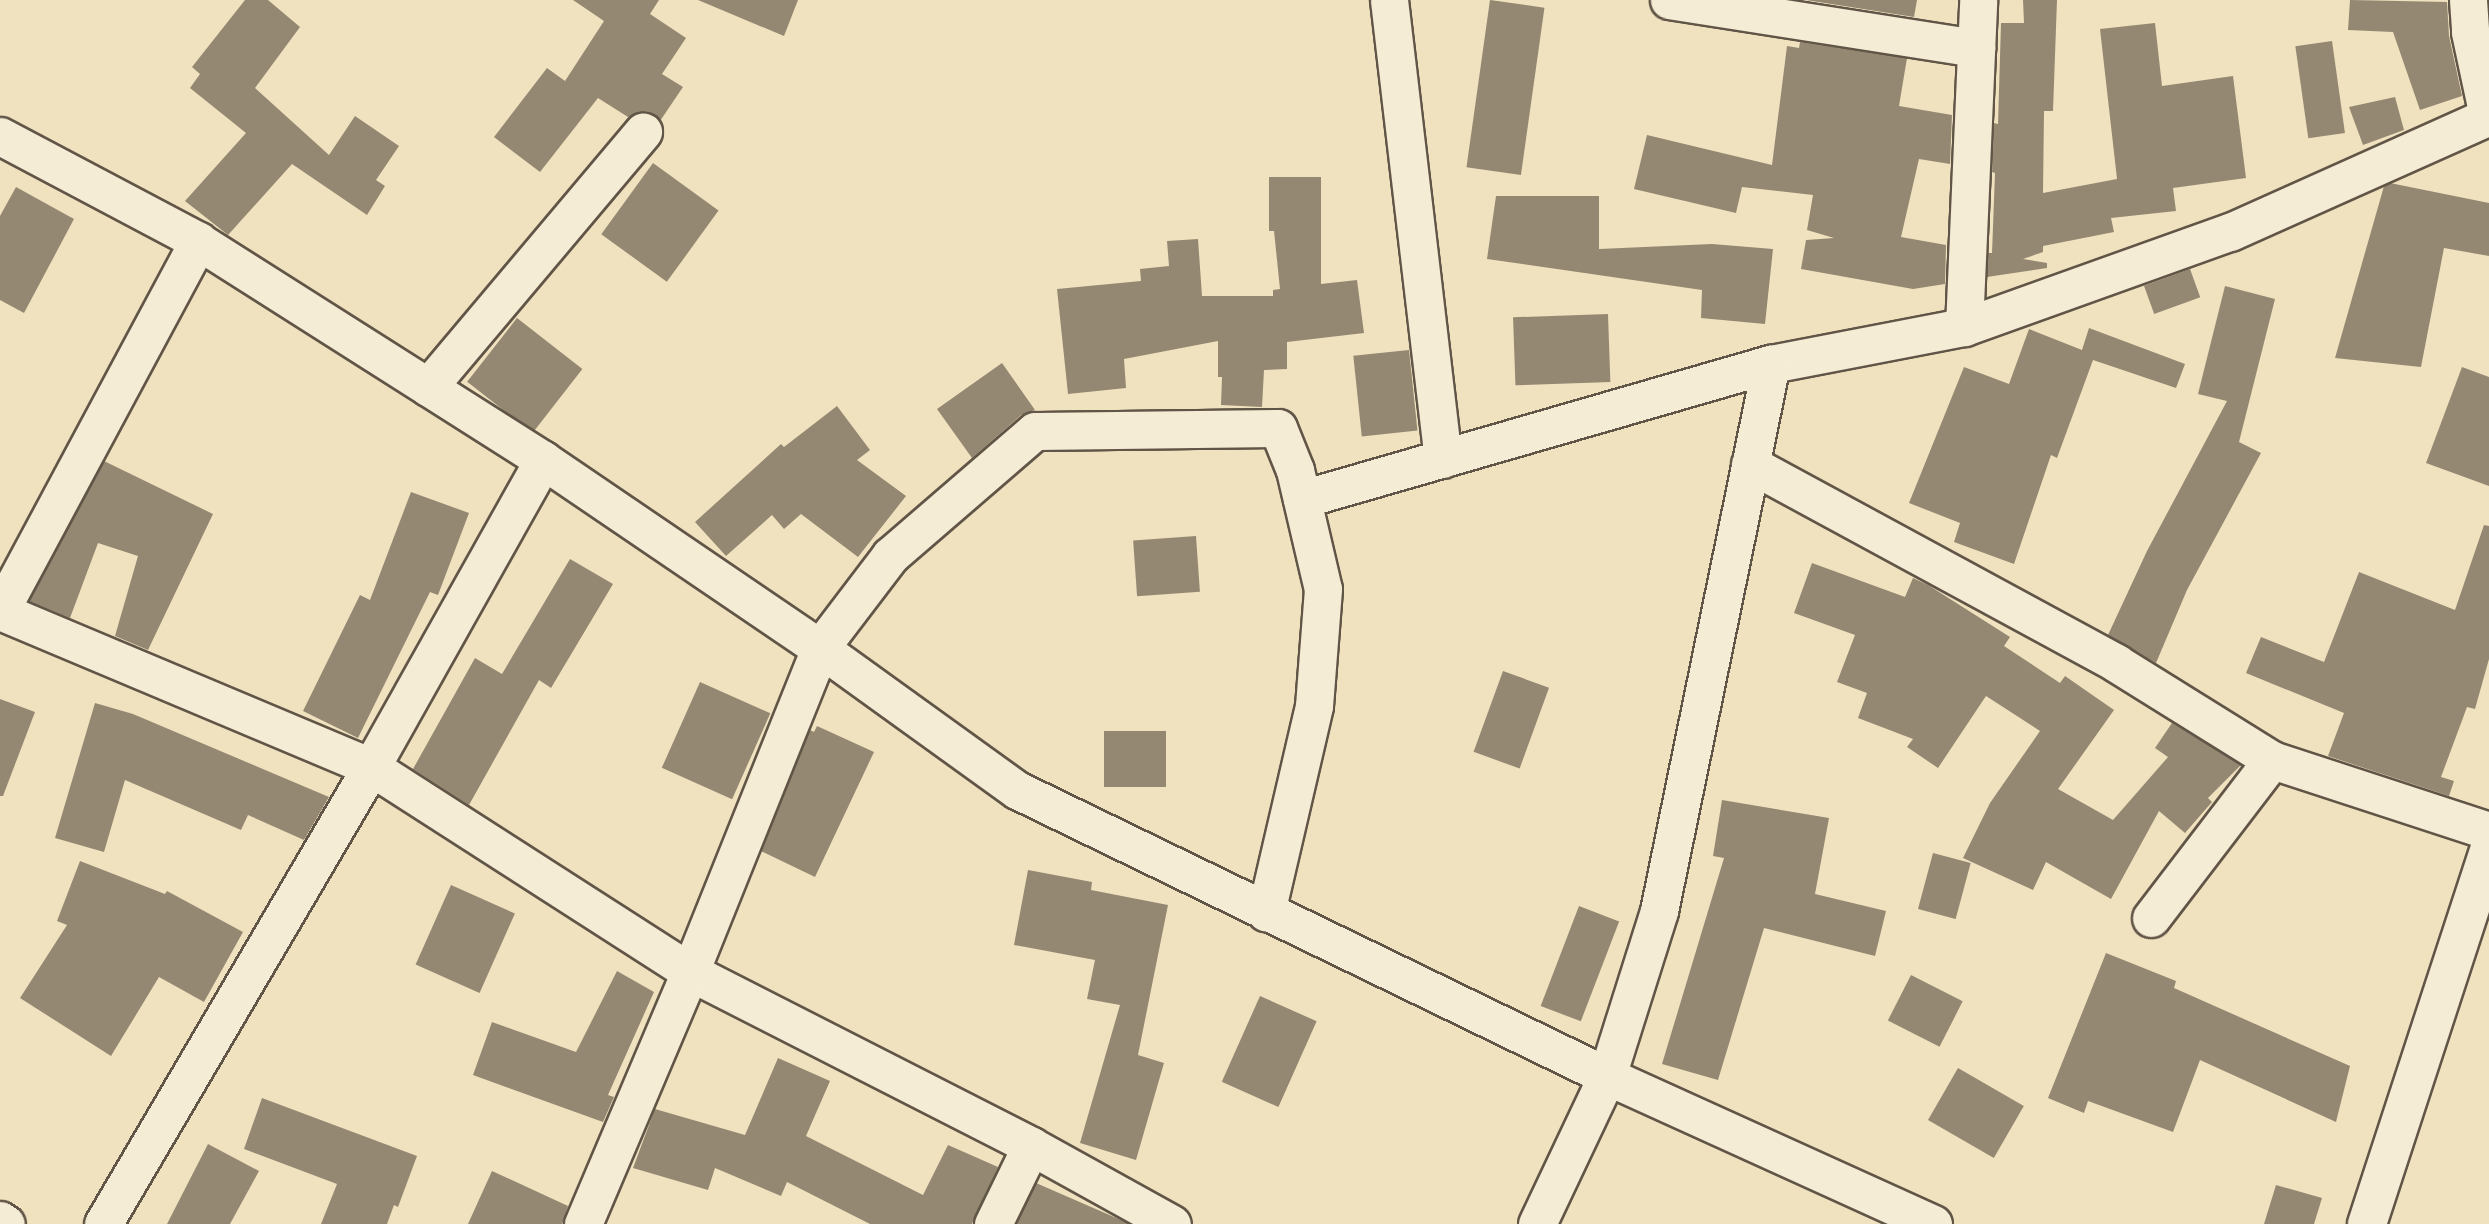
<!DOCTYPE html>
<style>
body{margin:0}
#map{position:relative;width:2489px;height:1224px;overflow:hidden;background:#f0e2bf;font-family:"EB Garamond",serif}
div>[style]{position:absolute}
[style*='--x']{left:calc(var(--x)*1px);top:calc(var(--y)*1px);width:calc(var(--w)*1px);rotate:calc(var(--a)*1deg)}
.building>*{inset:0;background:#948872;transform-origin:0 0}
.roads{filter:drop-shadow(2px 0 #615547) drop-shadow(-2px 0 #615547) drop-shadow(0 2px #615547) drop-shadow(0 -2px #615547)}
.minor>*{height:37px;margin:-18.5px;padding:0 18.5px;transform-origin:18.5px;border-radius:18.5px;background:#f5ecd5}
.tertiary>*{height:38px;margin:-19px;padding:0 19px;transform-origin:19px;border-radius:19px;background:#f5ecd5}
span{translate:-50% -50%;white-space:nowrap;text-align:center;line-height:1.15;-webkit-text-stroke:6px #f5ecd5;paint-order:stroke}
</style>
<div id="map">
<div class="building">
<div style="clip-path:polygon(245px 0,268px 0,300px 27px,255px 88px,329px 155px,355px 116px,399px 146px,376px 180px,385px 186px,367px 215px,292px 164px,228px 235px,185px 201px,246px 133px,190px 88px,200px 74px,192px 67px)"></div>
<div style="clip-path:polygon(573px 0,659px 0,650px 14px,686px 38px,662px 74px,683px 87px,660px 121px,646px 111px,628px 117px,598px 98px,540px 172px,494px 137px,547px 68px,565px 81px,604px 21px)"></div>
<div style="clip-path:polygon(698px 0,798px 0,784px 36px)"></div>
<div style="left:1490px;top:0;width:55px;height:169px;rotate:8deg"></div>
<div style="clip-path:polygon(1806px 0,1917px 0,1914px 17px)"></div>
<div style="clip-path:polygon(2023px 0,2057px 0,2053px 111px,2044px 111px,2043px 193px,2117px 179px,2100px 29px,2155px 23px,2162px 86px,2233px 76px,2246px 178px,2173px 188px,2176px 211px,2111px 218px,2114px 232px,2043px 246px,2043px 252px,2023px 259px,2047px 263px,2047px 268px,1987px 277px,1988px 253px,1992px 253px,1995px 173px,1992px 172px,1994px 123px,1998px 124px,2001px 23px,2024px 23px)"></div>
<div style="clip-path:polygon(2350px 0,2447px 2px,2449px 36px,2462px 96px,2420px 110px,2393px 32px,2348px 30px)"></div>
<div style="left:2332px;top:41px;width:93px;height:37px;rotate:82deg"></div>
<div style="clip-path:polygon(1800px 42px,1907px 58px,1899px 106px,1952px 115px,1950px 164px,1919px 159px,1901px 237px,1946px 245px,1945px 284px,1913px 289px,1801px 269px,1806px 240px,1834px 238px,1807px 230px,1813px 195px,1742px 187px,1736px 213px,1634px 189px,1647px 135px,1772px 165px,1787px 46px,1799px 48px)"></div>
<div style="clip-path:polygon(2395px 97px,2404px 130px,2363px 145px,2349px 107px)"></div>
<div style="left:653px;top:163px;width:81px;height:88px;rotate:36deg"></div>
<div style="clip-path:polygon(1269px 177px,1321px 177px,1321px 284px,1357px 280px,1364px 333px,1287px 342px,1287px 369px,1264px 370px,1262px 407px,1221px 405px,1222px 377px,1218px 377px,1218px 341px,1124px 359px,1126px 388px,1068px 394px,1057px 289px,1141px 281px,1140px 269px,1169px 266px,1167px 241px,1198px 239px,1202px 296px,1273px 296px,1273px 290px,1280px 289px,1274px 231px,1269px 231px)"></div>
<div style="clip-path:polygon(2390px 183px,2489px 203px,2489px 256px,2444px 248px,2421px 367px,2335px 358px,2384px 186px)"></div>
<div style="clip-path:polygon(16px 187px,74px 219px,24px 313px,0 300px,0 216px)"></div>
<div style="clip-path:polygon(1496px 196px,1599px 196px,1599px 249px,1712px 244px,1773px 249px,1765px 324px,1701px 318px,1702px 290px,1487px 259px)"></div>
<div style="left:2190px;top:269px;width:30px;height:49px;rotate:70deg"></div>
<div style="clip-path:polygon(2225px 286px,2275px 299px,2239px 442px,2261px 453px,2187px 590px,2156px 663px,2108px 635px,2147px 551px,2227px 401px,2198px 394px)"></div>
<div style="left:1608px;top:314px;width:68px;height:95px;rotate:88deg"></div>
<div style="left:517px;top:318px;width:83px;height:81px;rotate:38deg"></div>
<div style="clip-path:polygon(2089px 328px,2185px 364px,2176px 388px,2093px 360px,2057px 458px,2051px 455px,2014px 564px,1954px 542px,1960px 523px,1909px 503px,1964px 367px,2009px 384px,2029px 329px,2082px 350px)"></div>
<div style="left:1409px;top:350px;width:81px;height:56px;rotate:84deg"></div>
<div style="clip-path:polygon(1002px 363px,1035px 410px,1021px 415px,972px 458px,937px 409px)"></div>
<div style="clip-path:polygon(2462px 367px,2489px 377px,2489px 486px,2426px 463px)"></div>
<div style="clip-path:polygon(837px 406px,870px 450px,857px 460px,906px 496px,858px 557px,801px 514px,784px 529px,772px 515px,726px 556px,695px 522px,781px 444px,784px 447px)"></div>
<div style="clip-path:polygon(104px 461px,213px 514px,148px 650px,115px 636px,138px 556px,98px 543px,70px 618px,29px 601px)"></div>
<div style="clip-path:polygon(411px 492px,469px 513px,438px 595px,430px 592px,358px 738px,303px 711px,360px 595px,370px 600px)"></div>
<div style="clip-path:polygon(2484px 525px,2489px 526px,2489px 659px,2475px 709px,2467px 707px,2441px 777px,2454px 781px,2449px 796px,2328px 756px,2344px 713px,2246px 673px,2261px 637px,2324px 662px,2359px 572px,2455px 610px)"></div>
<div style="left:1196px;top:536px;width:56px;height:63px;rotate:86deg"></div>
<div style="clip-path:polygon(570px 559px,613px 584px,551px 688px,539px 680px,469px 805px,413px 769px,475px 658px,502px 674px)"></div>
<div style="clip-path:polygon(1812px 563px,1905px 597px,1913px 578px,1928px 585px,2010px 637px,2004px 646px,2060px 683px,2065px 676px,2114px 710px,2058px 789px,2113px 820px,2168px 757px,2155px 748px,2172px 723px,2241px 765px,2208px 798px,2212px 802px,2185px 833px,2159px 811px,2111px 899px,2046px 862px,2033px 890px,1963px 858px,1990px 803px,2040px 731px,1986px 696px,1938px 768px,1907px 747px,1913px 739px,1858px 718px,1867px 693px,1837px 682px,1855px 635px,1794px 613px)"></div>
<div style="left:1503px;top:671px;width:49px;height:86px;rotate:20deg"></div>
<div style="left:700px;top:682px;width:77px;height:94px;rotate:24deg"></div>
<div style="clip-path:polygon(0 699px,35px 712px,3px 796px,0 796px)"></div>
<div style="clip-path:polygon(95px 703px,133px 714px,329px 797px,304px 840px,248px 815px,241px 830px,125px 780px,104px 852px,55px 838px)"></div>
<div style="clip-path:polygon(817px 726px,874px 752px,815px 877px,761px 851px,810px 730px,814px 732px)"></div>
<div style="left:1104px;top:731px;width:62px;height:56px"></div>
<div style="clip-path:polygon(1722px 800px,1829px 818px,1815px 894px,1886px 911px,1875px 956px,1764px 928px,1718px 1080px,1662px 1064px,1724px 858px,1713px 856px)"></div>
<div style="left:1933px;top:853px;width:39px;height:58px;rotate:15deg"></div>
<div style="clip-path:polygon(80px 861px,165px 894px,167px 891px,243px 932px,204px 1002px,159px 977px,111px 1056px,20px 998px,67px 925px,57px 921px)"></div>
<div style="clip-path:polygon(1028px 870px,1092px 882px,1091px 890px,1168px 905px,1138px 1055px,1164px 1063px,1136px 1160px,1080px 1143px,1120px 1005px,1087px 999px,1095px 960px,1014px 945px)"></div>
<div style="left:451px;top:885px;width:70px;height:87px;rotate:24deg"></div>
<div style="left:1579px;top:906px;width:43px;height:107px;rotate:21deg"></div>
<div style="clip-path:polygon(2106px 953px,2176px 981px,2174px 988px,2350px 1066px,2336px 1122px,2200px 1060px,2173px 1132px,2088px 1101px,2084px 1113px,2048px 1098px)"></div>
<div style="clip-path:polygon(617px 971px,654px 992px,608px 1095px,614px 1097px,603px 1122px,473px 1075px,492px 1022px,576px 1052px)"></div>
<div style="left:1911px;top:975px;width:58px;height:51px;rotate:27deg"></div>
<div style="left:1260px;top:996px;width:62px;height:94px;rotate:24deg"></div>
<div style="clip-path:polygon(778px 1058px,830px 1081px,806px 1136px,923px 1195px,948px 1145px,998px 1167px,972px 1224px,870px 1224px,787px 1182px,781px 1196px,715px 1168px,708px 1190px,633px 1168px,655px 1109px,745px 1135px)"></div>
<div style="left:1958px;top:1068px;width:76px;height:60px;rotate:30deg"></div>
<div style="clip-path:polygon(262px 1098px,417px 1156px,398px 1207px,394px 1205px,387px 1224px,321px 1224px,337px 1184px,244px 1149px)"></div>
<div style="clip-path:polygon(208px 1144px,259px 1171px,230px 1224px,167px 1224px)"></div>
<div style="clip-path:polygon(492px 1171px,568px 1206px,562px 1224px,468px 1224px)"></div>
<div style="clip-path:polygon(1036px 1183px,1121px 1220px,1129px 1224px,1016px 1224px)"></div>
<div style="clip-path:polygon(2276px 1185px,2322px 1198px,2314px 1224px,2264px 1224px)"></div>
</div>
<div class="roads">
<div class="minor">
<div style="--x:1389;--y:0;--w:462;--a:83.3"></div>
<div style="--x:1669;--y:0;--w:311;--a:8.9"></div>
<div style="--x:2468;--y:0;--w:32;--a:86"></div>
<div style="--x:2470;--y:32;--w:86;--a:77.9"></div>
<div style="--x:0;--y:136;--w:224;--a:27.9"></div>
<div style="--x:198;--y:241;--w:409;--a:32.4"></div>
<div style="--x:543;--y:460;--w:335;--a:34.2"></div>
<div style="--x:820;--y:648;--w:243;--a:35.8"></div>
<div style="--x:1017;--y:790;--w:656;--a:25.86"></div>
<div style="--x:1607;--y:1076;--w:358;--a:24.4"></div>
<div style="--x:1964;--y:327;--w:327;--a:-87.5"></div>
<div style="--x:428;--y:387;--w:334;--a:-49.9"></div>
<div style="--x:1750;--y:464;--w:417;--a:28.5"></div>
<div style="--x:2116;--y:663;--w:184;--a:31.9"></div>
<div style="--x:2272;--y:760;--w:228;--a:18.1"></div>
<div style="--x:1302;--y:499;--w:488;--a:-16.1"></div>
<div style="--x:1771;--y:364;--w:197;--a:-10.9"></div>
<div style="--x:1964;--y:327;--w:282;--a:-19.7"></div>
<div style="--x:2230;--y:232;--w:284;--a:-24.1"></div>
<div style="--x:0;--y:611;--w:402;--a:22.8"></div>
<div style="--x:371;--y:767;--w:379;--a:32.7"></div>
<div style="--x:690;--y:972;--w:383;--a:27"></div>
<div style="--x:1031;--y:1146;--w:161;--a:29"></div>
<div style="--x:0;--y:611;--w:420;--a:-61.8"></div>
<div style="--x:2151;--y:918;--w:199;--a:-52.6"></div>
<div style="--x:0;--y:1220;--w:7;--a:34"></div>
<div style="--x:103;--y:1224;--w:530;--a:-59.61"></div>
<div style="--x:371;--y:767;--w:352;--a:-60.7"></div>
<div style="--x:583;--y:1224;--w:274;--a:-67"></div>
<div style="--x:690;--y:972;--w:349;--a:-68.1"></div>
<div style="--x:820;--y:648;--w:116;--a:-52.7"></div>
<div style="--x:890;--y:556;--w:191;--a:-40.8"></div>
<div style="--x:1035;--y:431;--w:243;--a:-0.7"></div>
<div style="--x:1278;--y:428;--w:45;--a:68"></div>
<div style="--x:1295;--y:470;--w:122;--a:76.8"></div>
<div style="--x:1323;--y:589;--w:117;--a:94.4"></div>
<div style="--x:1314;--y:706;--w:212;--a:103.1"></div>
<div style="--x:993;--y:1224;--w:87;--a:-64"></div>
<div style="--x:1537;--y:1224;--w:164;--a:-64.7"></div>
<div style="--x:1607;--y:1076;--w:173;--a:-72.5"></div>
<div style="--x:1659;--y:911;--w:558;--a:-78.43"></div>
</div>
<div class="tertiary">
<div style="--x:2367;--y:1224;--w:393;--a:-71.9"></div>
</div>
</div>
</div>
